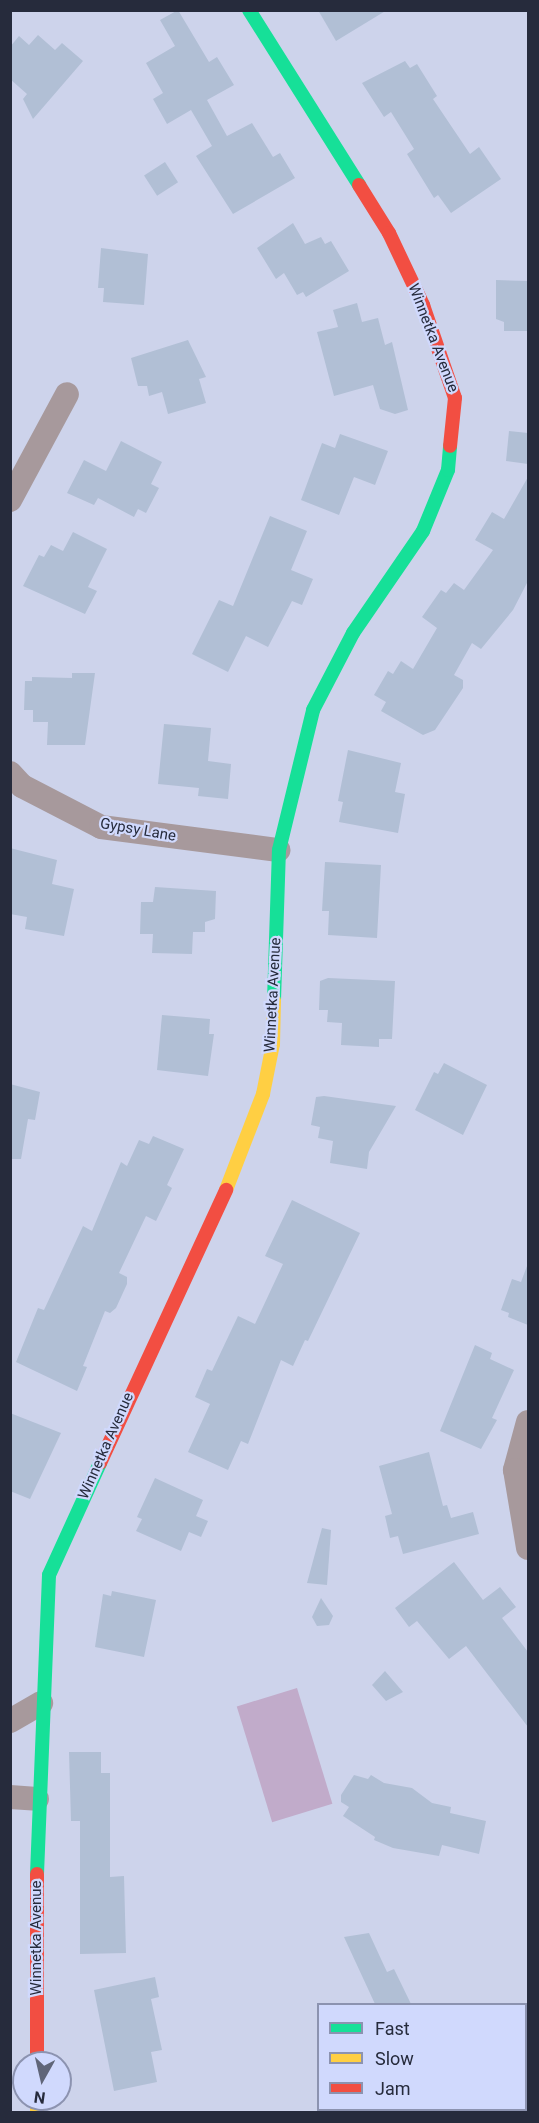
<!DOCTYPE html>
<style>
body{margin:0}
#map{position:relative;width:539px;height:2123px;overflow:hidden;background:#cdd3eb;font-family:Roboto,sans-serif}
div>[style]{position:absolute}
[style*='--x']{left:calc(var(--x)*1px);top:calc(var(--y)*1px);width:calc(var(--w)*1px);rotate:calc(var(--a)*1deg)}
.green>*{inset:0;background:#c1abca;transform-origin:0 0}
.building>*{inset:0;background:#b1bfd5;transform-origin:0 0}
.street>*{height:24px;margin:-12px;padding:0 12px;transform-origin:12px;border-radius:12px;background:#a7999c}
.fast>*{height:14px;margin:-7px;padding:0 7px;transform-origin:7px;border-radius:7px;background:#16e098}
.slow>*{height:14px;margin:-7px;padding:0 7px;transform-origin:7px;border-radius:7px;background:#ffcf43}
.jam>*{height:14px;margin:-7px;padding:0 7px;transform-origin:7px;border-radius:7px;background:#f24e42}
span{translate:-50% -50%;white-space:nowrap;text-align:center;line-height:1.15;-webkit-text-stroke:4.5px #d0d9fd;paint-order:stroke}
.street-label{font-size:15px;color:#262b3c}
.frame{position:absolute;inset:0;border:12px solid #262b3c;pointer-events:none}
.legend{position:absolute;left:317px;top:2003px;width:210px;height:108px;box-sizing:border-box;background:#d0d9fd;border:2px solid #8c93b0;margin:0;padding:8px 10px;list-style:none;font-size:18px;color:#262b3c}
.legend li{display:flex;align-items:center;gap:12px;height:30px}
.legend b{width:30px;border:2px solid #8c93b0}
.north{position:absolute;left:12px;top:2051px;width:60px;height:60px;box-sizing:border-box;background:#d0d9fd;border:2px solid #8c93b0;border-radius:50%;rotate:188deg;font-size:16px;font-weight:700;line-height:24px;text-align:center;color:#262b3c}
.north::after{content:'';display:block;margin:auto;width:21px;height:27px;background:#606679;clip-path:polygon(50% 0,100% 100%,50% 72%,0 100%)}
</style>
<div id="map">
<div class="green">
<div style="left:297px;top:1688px;width:121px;height:63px;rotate:73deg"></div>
</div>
<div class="building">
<div style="clip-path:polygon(178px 10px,209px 62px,217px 57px,234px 85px,207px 100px,227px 136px,252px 123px,273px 157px,280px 153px,295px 178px,233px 214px,196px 156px,212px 146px,191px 110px,167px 124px,153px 99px,163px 93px,146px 63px,175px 46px,160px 20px)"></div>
<div style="clip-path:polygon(318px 10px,387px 10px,336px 41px)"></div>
<div style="clip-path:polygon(38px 35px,55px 50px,62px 43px,83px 61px,33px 119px,23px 99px,27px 94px,10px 79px,10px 47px,19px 36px,29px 45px)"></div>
<div style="clip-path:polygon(405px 61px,410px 68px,417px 64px,437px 96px,433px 99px,470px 154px,479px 147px,501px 179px,451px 213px,438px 195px,434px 198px,407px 154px,414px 149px,391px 112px,384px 117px,362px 83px)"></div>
<div style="left:165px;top:162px;width:24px;height:25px;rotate:57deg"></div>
<div style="clip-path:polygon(293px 223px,305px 244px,321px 237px,325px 244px,331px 241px,349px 271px,306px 297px,303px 292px,297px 295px,284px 273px,276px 279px,257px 248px)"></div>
<div style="clip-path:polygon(101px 248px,148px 254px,144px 305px,103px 302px,104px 288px,98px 288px)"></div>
<div style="clip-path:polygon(496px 280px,528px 281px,528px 331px,504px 331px,504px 322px,496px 319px)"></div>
<div style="clip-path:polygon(357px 303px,362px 322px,378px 318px,385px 345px,392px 342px,408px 410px,395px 414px,380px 409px,373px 385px,334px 396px,317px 332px,338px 327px,333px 310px)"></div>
<div style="clip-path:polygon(188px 340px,206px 377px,199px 379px,206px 403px,168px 414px,162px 392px,149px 396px,147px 386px,138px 386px,131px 358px)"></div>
<div style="clip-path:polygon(509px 431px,528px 433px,528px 464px,506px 461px)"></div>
<div style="clip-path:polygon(340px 434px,388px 451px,375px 485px,354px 477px,339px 515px,301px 500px,322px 443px,335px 448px)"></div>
<div style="clip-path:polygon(121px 441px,162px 462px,151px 484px,159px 488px,146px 513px,138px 509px,134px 517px,98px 498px,94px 505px,67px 493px,84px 460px,106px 471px)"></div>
<div style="clip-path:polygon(528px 477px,528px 581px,513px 610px,481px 649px,472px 643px,454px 675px,463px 680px,463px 688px,435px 730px,423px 735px,381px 711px,386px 702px,374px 695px,388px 671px,393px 674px,401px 661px,413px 669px,437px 628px,422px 617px,441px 590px,446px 593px,454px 583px,464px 590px,493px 550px,475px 540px,492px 512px,504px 519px)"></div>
<div style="clip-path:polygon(270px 516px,307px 531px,291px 570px,313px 579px,302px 605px,292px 601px,268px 647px,246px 636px,228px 672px,192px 654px,219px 600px,233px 606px)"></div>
<div style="clip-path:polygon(73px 532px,107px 549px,88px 587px,97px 591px,85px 614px,23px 586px,39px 555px,44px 557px,51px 545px,63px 551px)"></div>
<div style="clip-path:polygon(72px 673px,95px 673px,85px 745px,47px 745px,48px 722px,33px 722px,33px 710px,24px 710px,25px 681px,32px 681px,32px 677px,72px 678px)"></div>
<div style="clip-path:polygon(164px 724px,211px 728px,208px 761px,231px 764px,228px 799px,198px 796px,199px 788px,158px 784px)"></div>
<div style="clip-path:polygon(348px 750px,401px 763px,395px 792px,405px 794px,398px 833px,339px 822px,343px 802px,338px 801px)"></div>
<div style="clip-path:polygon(10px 848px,57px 860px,52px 884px,74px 889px,64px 936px,25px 929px,27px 917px,10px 914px)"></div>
<div style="clip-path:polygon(325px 862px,381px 865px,377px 938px,328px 935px,329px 911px,322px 911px)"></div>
<div style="clip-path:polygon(155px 887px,216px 891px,215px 919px,205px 922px,205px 932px,193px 932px,192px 954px,152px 953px,153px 934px,140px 934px,141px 902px,153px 902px)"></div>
<div style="clip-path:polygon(328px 978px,395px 981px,392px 1039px,379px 1039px,379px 1047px,341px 1045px,342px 1023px,327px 1022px,328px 1010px,319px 1010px,320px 981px)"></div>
<div style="clip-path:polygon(162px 1015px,210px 1019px,209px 1034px,214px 1034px,208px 1076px,157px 1070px)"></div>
<div style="clip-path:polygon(444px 1063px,487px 1085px,463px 1135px,415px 1110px,434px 1072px,438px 1074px)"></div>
<div style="clip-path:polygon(10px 1084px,40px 1092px,35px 1120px,28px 1119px,21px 1159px,10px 1159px)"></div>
<div style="clip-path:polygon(324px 1096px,396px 1106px,369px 1152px,367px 1169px,330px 1163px,333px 1141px,318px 1138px,320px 1127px,311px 1125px,316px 1097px)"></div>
<div style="clip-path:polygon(153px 1136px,184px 1149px,167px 1185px,172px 1188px,156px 1221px,146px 1216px,119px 1273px,127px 1277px,127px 1284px,116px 1308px,110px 1313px,105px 1311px,83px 1366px,87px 1367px,77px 1391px,16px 1362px,38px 1308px,44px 1310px,83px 1226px,92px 1231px,121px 1162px,127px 1166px,139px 1140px,149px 1144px)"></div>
<div style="clip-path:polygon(292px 1200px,360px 1233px,308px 1341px,305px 1340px,293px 1366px,281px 1360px,248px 1444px,241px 1441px,228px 1470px,188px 1452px,210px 1404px,195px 1397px,207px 1369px,212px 1371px,238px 1316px,255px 1324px,283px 1264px,265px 1256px)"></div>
<div style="clip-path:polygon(527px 1266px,528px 1267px,528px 1325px,508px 1317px,509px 1313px,501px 1310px,512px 1279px,521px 1282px)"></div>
<div style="clip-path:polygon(475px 1345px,492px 1353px,490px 1359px,514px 1370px,492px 1418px,497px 1420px,481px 1449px,440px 1431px)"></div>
<div style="clip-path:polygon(10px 1413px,61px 1433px,30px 1499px,10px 1491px)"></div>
<div style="clip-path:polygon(429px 1452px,443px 1506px,447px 1505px,451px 1518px,473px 1512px,479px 1534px,403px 1554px,398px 1536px,390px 1538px,385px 1516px,392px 1514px,379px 1466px)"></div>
<div style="clip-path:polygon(155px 1478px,203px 1500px,196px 1516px,208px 1521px,201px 1537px,189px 1532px,181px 1551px,136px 1531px,142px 1519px,137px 1517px)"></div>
<div style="clip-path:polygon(322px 1528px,331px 1530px,327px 1585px,307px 1583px)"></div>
<div style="clip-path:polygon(454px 1562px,483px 1600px,500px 1587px,516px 1607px,502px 1618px,528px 1652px,528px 1727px,466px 1646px,449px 1659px,417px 1621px,409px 1627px,395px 1608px)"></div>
<div style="clip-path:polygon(112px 1591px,156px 1600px,144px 1657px,95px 1647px,103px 1594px,111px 1596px)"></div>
<div style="clip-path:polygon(321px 1598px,333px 1616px,329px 1625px,317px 1626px,312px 1617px)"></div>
<div style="clip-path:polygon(385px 1671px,403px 1692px,386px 1701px,372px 1685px)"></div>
<div style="clip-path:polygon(69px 1752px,101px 1752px,101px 1773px,110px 1773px,110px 1877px,124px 1876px,126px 1953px,80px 1954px,80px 1821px,71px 1821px)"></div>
<div style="clip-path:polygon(354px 1775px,368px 1779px,371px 1775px,384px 1783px,412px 1788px,432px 1803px,451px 1807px,450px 1813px,486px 1821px,479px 1854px,442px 1845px,439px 1856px,393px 1848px,374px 1840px,375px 1837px,343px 1816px,349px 1807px,341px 1802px,341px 1795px)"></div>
<div style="clip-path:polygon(369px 1933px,387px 1972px,394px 1969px,411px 2004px,375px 2004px,344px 1937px)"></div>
<div style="clip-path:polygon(155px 1977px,159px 1997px,151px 1999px,162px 2050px,151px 2052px,157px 2082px,114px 2091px,94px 1990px)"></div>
</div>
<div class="street">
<div style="--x:10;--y:500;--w:120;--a:-61.7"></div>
<div style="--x:10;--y:773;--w:18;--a:47"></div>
<div style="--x:22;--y:786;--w:89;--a:27.4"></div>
<div style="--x:101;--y:827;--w:179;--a:7.4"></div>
<div style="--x:528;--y:1422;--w:50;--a:105.2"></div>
<div style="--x:515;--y:1470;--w:79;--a:80.5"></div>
<div style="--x:10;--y:1721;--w:36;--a:-30"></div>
<div style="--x:10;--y:1797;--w:27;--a:4"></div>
</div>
<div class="fast">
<div style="--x:249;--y:10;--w:207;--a:57.8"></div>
<div style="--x:274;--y:1000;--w:150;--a:-88.1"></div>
<div style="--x:279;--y:850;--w:144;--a:-76.3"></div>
<div style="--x:313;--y:710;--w:87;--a:-62.5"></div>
<div style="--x:353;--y:633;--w:124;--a:-55.5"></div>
<div style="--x:423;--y:531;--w:66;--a:-67.7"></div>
<div style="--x:448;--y:470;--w:24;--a:-85"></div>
<div style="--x:37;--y:1874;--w:299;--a:-87.7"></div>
<div style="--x:49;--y:1575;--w:123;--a:-65.5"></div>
</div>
<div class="slow">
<div style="--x:226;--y:1190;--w:103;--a:-68.9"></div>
<div style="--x:263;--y:1094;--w:51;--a:-78.7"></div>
<div style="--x:273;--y:1044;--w:44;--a:-88.7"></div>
<div style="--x:37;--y:2099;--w:13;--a:90"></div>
</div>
<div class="jam">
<div style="--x:359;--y:185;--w:57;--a:58"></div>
<div style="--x:389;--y:233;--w:80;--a:64.7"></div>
<div style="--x:423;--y:305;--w:98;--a:71"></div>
<div style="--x:455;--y:398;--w:48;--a:95.9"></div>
<div style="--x:100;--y:1463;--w:301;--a:-65.2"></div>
<div style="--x:37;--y:1874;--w:189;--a:90"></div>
</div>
<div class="street-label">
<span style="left:433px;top:338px;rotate:69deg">Winnetka Avenue</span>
<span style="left:138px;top:830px;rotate:10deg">Gypsy Lane</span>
<span style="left:273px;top:995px;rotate:-87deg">Winnetka Avenue</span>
<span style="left:106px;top:1446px;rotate:-66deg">Winnetka Avenue</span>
<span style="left:37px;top:1938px;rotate:-90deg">Winnetka Avenue</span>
</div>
<div class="frame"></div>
<ul class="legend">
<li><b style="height:8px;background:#16e098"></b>Fast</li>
<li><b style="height:8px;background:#ffcf43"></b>Slow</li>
<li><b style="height:8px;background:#f24e42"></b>Jam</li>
</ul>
<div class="north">N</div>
</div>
